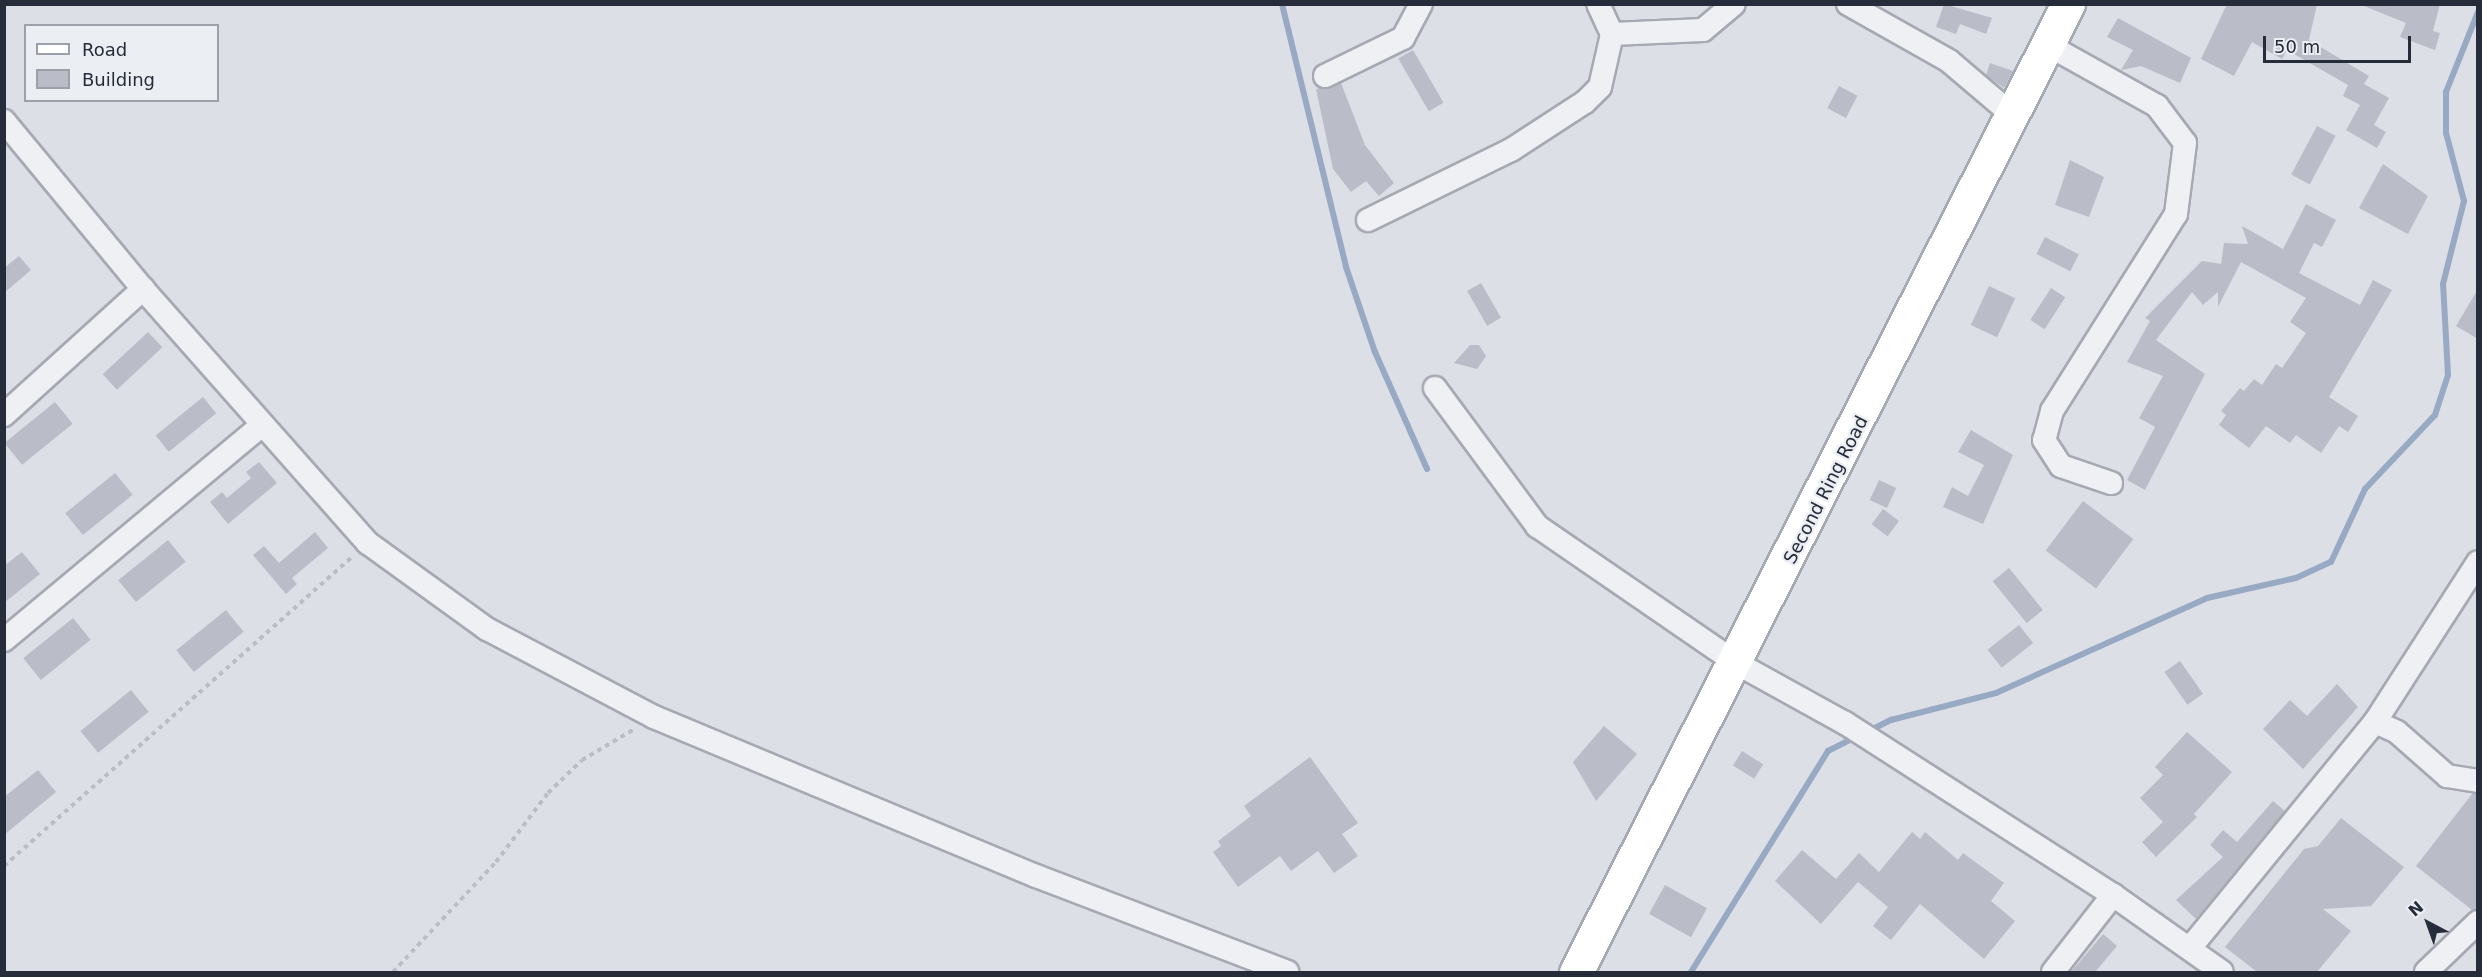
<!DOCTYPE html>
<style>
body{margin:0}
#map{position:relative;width:2482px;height:977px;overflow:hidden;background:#dcdfe5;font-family:"DejaVu Sans",sans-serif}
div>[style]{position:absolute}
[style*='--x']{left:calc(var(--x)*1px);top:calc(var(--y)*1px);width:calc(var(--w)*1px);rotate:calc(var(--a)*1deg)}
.stream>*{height:6px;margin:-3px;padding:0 3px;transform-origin:3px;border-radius:3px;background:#98a9c4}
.building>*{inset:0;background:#babdc8;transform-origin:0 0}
.path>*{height:4px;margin-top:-2px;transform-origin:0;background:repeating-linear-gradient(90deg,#babdc4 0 4.5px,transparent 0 9px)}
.roads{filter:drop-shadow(2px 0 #a6a9b2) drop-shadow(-2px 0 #a6a9b2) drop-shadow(0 2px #a6a9b2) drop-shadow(0 -2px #a6a9b2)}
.street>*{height:22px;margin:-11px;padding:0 11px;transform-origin:11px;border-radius:11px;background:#eef0f4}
.secondary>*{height:33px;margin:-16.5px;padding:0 16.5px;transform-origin:16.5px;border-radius:16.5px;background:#fff}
span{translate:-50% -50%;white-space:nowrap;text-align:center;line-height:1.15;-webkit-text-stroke:4.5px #ebeef3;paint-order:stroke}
.street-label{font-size:18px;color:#272c3a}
.frame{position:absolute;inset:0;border:6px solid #272c3a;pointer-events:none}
.legend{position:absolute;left:24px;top:24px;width:195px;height:78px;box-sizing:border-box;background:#ebeef3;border:2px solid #9da0a9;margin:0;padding:8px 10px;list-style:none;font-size:18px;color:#272c3a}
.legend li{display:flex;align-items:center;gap:12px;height:30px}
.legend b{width:30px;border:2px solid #9da0a9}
.north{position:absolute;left:2398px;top:893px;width:60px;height:60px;-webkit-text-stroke:4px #ebeef3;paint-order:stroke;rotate:319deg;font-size:16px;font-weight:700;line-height:24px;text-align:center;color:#272c3a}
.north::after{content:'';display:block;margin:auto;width:21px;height:27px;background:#272c3a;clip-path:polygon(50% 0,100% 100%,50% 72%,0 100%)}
.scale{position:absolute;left:2263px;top:36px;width:148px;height:27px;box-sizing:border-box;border:3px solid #272c3a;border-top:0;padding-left:8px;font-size:18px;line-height:21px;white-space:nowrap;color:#272c3a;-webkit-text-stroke:4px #ebeef3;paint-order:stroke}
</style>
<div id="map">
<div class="stream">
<div style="--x:1282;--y:4;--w:271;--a:76.3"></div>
<div style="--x:1346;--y:267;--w:90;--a:71.2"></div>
<div style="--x:1375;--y:352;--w:128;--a:66"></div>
<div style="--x:1867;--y:732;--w:27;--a:-27"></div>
<div style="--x:1891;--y:720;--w:108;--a:-14.4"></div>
<div style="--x:1996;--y:693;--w:231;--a:-24.2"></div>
<div style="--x:2207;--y:598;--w:91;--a:-12.7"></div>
<div style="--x:2296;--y:578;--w:38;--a:-25"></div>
<div style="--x:2331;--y:562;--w:81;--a:-65"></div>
<div style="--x:2365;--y:489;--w:102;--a:-46.6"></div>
<div style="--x:2435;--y:415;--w:42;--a:-72"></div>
<div style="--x:2448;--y:375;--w:91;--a:-93.1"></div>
<div style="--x:2443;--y:284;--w:86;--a:-75.8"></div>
<div style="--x:2464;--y:201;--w:70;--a:-104.8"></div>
<div style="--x:2446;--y:133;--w:41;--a:-90"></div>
<div style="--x:2446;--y:92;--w:86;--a:-68.2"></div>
<div style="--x:1691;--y:972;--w:260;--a:-58.2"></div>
<div style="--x:1828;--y:751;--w:34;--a:-27"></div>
</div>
<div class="building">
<div style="clip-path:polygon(1944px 4px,1992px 18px,1986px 34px,1960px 24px,1956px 34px,1936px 27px)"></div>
<div style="clip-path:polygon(2227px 4px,2317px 4px,2309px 40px,2369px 76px,2364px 84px,2389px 98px,2374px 125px,2386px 132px,2377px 148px,2346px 130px,2360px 105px,2343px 96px,2348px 85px,2287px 50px,2282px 59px,2252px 42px,2234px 76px,2201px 59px)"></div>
<div style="clip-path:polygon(2359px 4px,2440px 4px,2433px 31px,2440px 33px,2435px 50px,2400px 37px,2406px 23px)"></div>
<div style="clip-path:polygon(2118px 18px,2191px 58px,2180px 83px,2141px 66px,2121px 70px,2133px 50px,2107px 37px)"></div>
<div style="left:1413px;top:50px;width:61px;height:17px;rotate:60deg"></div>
<div style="clip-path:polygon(1990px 63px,2013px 71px,2004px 88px,1986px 75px)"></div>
<div style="clip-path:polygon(1341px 83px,1365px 145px,1394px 183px,1379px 196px,1366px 181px,1351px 192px,1333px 169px,1316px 89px)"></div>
<div style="left:1839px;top:86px;width:21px;height:25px;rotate:28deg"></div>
<div style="left:2317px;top:126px;width:21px;height:55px;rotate:28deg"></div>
<div style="clip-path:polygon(2070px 160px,2104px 177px,2089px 217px,2055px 205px)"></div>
<div style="clip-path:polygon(2383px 164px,2428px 196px,2408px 234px,2359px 208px)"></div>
<div style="clip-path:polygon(2306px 204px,2336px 220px,2322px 247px,2314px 243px,2299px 273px,2360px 305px,2373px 280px,2392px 290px,2329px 397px,2358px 416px,2348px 432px,2339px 426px,2321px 453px,2296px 435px,2290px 443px,2266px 426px,2249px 448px,2219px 425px,2226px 415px,2221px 411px,2240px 388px,2244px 391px,2254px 379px,2262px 385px,2276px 364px,2282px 368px,2306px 333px,2290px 322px,2306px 298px,2241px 262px,2218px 307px,2218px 292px,2203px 305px,2192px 292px,2156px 340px,2205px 374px,2145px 490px,2127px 480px,2155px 427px,2139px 418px,2163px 376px,2127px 362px,2150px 321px,2145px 318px,2202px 261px,2221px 264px,2224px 243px,2248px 244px,2242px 226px,2283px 249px)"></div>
<div style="left:2045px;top:237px;width:38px;height:19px;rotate:27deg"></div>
<div style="clip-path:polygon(19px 256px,31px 270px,4px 293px,4px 268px)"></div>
<div style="left:1481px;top:283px;width:40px;height:16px;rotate:60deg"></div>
<div style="left:1989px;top:286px;width:29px;height:43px;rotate:25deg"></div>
<div style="left:2051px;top:288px;width:17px;height:38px;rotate:33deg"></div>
<div style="clip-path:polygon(2478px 289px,2478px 339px,2456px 326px)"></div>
<div style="left:148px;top:332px;width:21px;height:62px;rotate:47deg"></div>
<div style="clip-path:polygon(1470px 345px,1479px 345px,1486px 356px,1477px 369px,1454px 363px)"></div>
<div style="left:203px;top:397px;width:21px;height:61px;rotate:51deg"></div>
<div style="left:55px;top:402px;width:28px;height:65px;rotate:51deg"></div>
<div style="clip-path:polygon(1971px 430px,2013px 455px,1983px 524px,1943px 507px,1952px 487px,1968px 496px,1984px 465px,1958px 452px)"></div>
<div style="clip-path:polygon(259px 462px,277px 483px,228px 524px,210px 502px,222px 492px,227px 498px,251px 478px,246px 472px)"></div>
<div style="left:115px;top:473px;width:28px;height:64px;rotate:51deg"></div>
<div style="left:1879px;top:480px;width:19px;height:22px;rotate:25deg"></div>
<div style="left:2083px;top:501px;width:63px;height:62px;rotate:37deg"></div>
<div style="left:1883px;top:509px;width:20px;height:19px;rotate:37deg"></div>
<div style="clip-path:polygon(315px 532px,328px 548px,292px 578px,297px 584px,286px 594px,253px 555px,264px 546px,279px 563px)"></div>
<div style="left:168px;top:540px;width:28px;height:64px;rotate:51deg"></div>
<div style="clip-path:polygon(22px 552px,40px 574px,4px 603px,4px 566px)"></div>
<div style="left:2009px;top:568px;width:54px;height:21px;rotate:51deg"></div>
<div style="left:226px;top:610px;width:28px;height:64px;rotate:51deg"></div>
<div style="left:73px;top:618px;width:28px;height:64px;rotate:51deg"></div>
<div style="left:2019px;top:625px;width:23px;height:40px;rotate:52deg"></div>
<div style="left:2180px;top:661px;width:40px;height:19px;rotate:55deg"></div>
<div style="clip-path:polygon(2337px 684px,2358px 707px,2303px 769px,2263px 729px,2290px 700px,2307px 716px)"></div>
<div style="left:131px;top:690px;width:28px;height:65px;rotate:51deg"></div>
<div style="clip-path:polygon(1604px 726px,1637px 754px,1596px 801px,1573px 762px)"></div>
<div style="clip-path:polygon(2187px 732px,2232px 772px,2194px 814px,2197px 817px,2156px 857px,2142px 842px,2163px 822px,2140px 798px,2163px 775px,2155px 767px)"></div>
<div style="left:1742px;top:751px;width:25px;height:17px;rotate:32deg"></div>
<div style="clip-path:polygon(1310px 757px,1358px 823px,1342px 834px,1358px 856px,1334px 873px,1318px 851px,1291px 871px,1280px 856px,1238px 887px,1213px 852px,1221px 846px,1218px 841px,1251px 816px,1244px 806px)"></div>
<div style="clip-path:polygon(38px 770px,56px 792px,4px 835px,4px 797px)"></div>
<div style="clip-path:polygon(2472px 794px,2478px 794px,2478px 909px,2472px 910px,2416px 866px)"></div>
<div style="clip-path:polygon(2273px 801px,2285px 811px,2196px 919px,2176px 900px,2223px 857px,2210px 845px,2223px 830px,2237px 842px)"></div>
<div style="clip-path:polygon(2341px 818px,2404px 867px,2371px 906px,2323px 909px,2351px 931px,2317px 972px,2257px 972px,2225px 947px,2304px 849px,2318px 846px)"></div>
<div style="clip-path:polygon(1912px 832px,1920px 839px,1925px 832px,1958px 860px,1963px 853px,2004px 883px,1991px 901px,2015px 921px,1984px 959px,1920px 904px,1891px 940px,1873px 926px,1888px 907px,1858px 882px,1821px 924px,1775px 881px,1802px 850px,1836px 879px,1859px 853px,1879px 872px)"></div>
<div style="left:1665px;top:885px;width:48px;height:33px;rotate:29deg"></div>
<div style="clip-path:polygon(2103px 934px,2117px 946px,2095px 972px,2071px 972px)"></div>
</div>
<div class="path">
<div style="--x:4;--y:866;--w:468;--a:-41.6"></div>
<div style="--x:393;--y:972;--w:151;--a:-46.9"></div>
<div style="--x:496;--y:862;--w:86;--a:-53"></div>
<div style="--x:548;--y:793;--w:47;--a:-44.1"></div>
<div style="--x:582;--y:760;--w:59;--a:-30.5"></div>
</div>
<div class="roads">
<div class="street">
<div style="--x:1848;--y:4;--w:116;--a:29.4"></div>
<div style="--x:1949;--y:61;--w:87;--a:40.3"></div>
<div style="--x:1612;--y:34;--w:91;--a:-2.5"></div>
<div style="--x:1703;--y:30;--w:40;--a:-40"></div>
<div style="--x:2048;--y:45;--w:125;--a:29.2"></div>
<div style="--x:2157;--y:106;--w:46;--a:52.9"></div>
<div style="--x:2185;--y:143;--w:72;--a:97.2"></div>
<div style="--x:2176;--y:214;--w:233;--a:122.2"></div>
<div style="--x:2052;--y:411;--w:30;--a:105"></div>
<div style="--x:2044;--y:440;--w:31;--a:57"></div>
<div style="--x:2061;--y:466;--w:53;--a:18.8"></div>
<div style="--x:1325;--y:76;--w:87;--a:-26"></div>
<div style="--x:1403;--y:38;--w:38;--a:-62"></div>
<div style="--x:4;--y:121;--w:218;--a:50.4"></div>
<div style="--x:143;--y:289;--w:339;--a:48.5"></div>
<div style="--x:368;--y:543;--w:147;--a:35.9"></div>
<div style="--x:487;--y:629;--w:189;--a:27.8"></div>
<div style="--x:654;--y:717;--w:414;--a:22.6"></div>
<div style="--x:1036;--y:876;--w:269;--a:20.9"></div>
<div style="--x:1368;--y:220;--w:159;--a:-26.1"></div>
<div style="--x:1511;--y:150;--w:88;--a:-33"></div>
<div style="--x:1585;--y:102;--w:21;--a:-45"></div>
<div style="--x:1600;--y:87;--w:54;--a:-77.2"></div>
<div style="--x:1612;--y:34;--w:33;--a:-115"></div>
<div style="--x:1435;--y:388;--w:172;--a:53.5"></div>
<div style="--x:1537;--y:526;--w:244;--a:34.5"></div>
<div style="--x:1738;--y:664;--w:122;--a:28.9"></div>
<div style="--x:1845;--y:723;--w:318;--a:32.7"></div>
<div style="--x:2113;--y:895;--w:133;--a:35.2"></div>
<div style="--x:4;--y:415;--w:188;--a:-42.2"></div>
<div style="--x:4;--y:640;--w:336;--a:-39.8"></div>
<div style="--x:2375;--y:722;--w:190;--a:-57.2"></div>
<div style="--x:2190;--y:948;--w:292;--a:-50.7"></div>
<div style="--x:2375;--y:722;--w:24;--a:24"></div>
<div style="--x:2397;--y:732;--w:67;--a:41.3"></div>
<div style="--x:2447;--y:776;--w:31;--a:9"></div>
<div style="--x:2053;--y:972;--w:98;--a:-52.1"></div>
<div style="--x:2426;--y:972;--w:72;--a:-43.9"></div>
</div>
<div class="secondary">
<div style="--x:1576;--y:972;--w:1086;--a:-63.06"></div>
</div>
</div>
<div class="street-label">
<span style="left:1826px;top:490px;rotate:-63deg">Second Ring Road</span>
</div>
<div class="frame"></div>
<ul class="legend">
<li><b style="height:8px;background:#fff"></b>Road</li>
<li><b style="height:16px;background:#babdc8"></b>Building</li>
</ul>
<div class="north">N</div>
<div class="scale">50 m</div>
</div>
